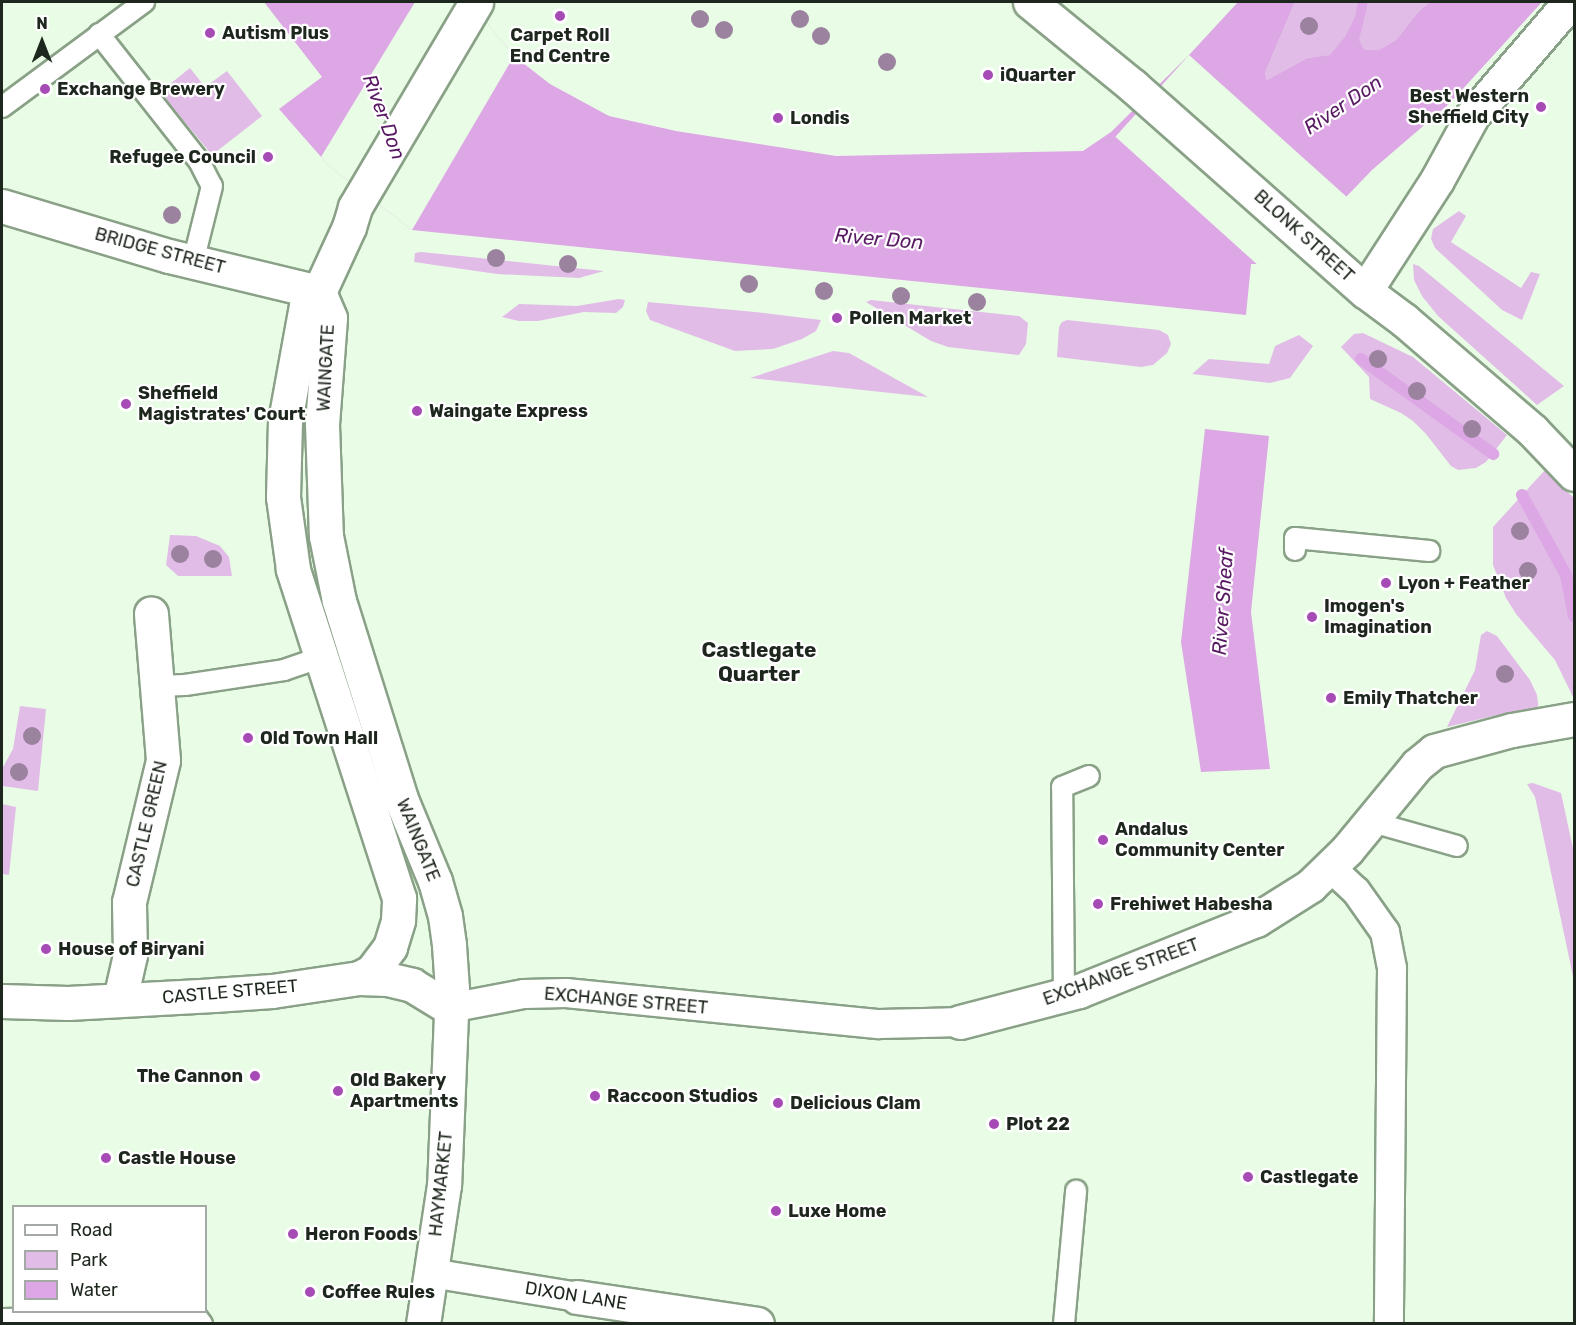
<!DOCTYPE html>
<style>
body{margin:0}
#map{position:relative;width:1576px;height:1325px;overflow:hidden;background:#e9fde6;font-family:Rubik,sans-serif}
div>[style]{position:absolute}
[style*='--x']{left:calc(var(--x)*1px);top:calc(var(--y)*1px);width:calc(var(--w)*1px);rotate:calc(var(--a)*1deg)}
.green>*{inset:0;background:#e1bce7}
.water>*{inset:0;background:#dca7e4}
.pier>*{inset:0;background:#e9fde6;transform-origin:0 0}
.stream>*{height:12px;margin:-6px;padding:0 6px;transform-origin:6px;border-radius:6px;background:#dca7e4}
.roads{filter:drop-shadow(2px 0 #89a186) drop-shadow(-2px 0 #89a186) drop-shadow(0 2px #89a186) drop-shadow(0 -2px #89a186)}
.service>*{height:20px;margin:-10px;padding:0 10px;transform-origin:10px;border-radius:10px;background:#fff}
.pedestrian>*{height:28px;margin:-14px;padding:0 14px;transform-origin:14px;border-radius:14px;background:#fff}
.minor>*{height:33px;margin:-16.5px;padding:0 16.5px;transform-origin:16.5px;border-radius:16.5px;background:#fff}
.trees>*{width:18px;height:18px;margin:-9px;border-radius:50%;background:#9b829f}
.dots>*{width:16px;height:16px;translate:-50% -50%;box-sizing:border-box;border:3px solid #fff;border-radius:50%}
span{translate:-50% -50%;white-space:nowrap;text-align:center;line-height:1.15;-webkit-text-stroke:4.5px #fff;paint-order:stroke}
.poi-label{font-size:18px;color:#1e271d;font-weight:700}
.left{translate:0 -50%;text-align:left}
.right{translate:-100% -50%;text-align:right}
.street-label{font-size:18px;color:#1e271d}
.water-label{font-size:20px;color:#581a62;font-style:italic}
.quarter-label{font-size:21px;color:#1e271d;font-weight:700}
.frame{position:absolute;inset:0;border:3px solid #1e271d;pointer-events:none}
.legend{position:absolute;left:12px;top:1205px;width:195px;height:108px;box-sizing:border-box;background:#fff;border:2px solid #a5a9a5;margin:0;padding:8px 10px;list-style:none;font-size:18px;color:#1e271d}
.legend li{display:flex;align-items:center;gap:12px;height:30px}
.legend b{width:30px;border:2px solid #a5a9a5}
.north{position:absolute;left:12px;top:12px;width:60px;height:60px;-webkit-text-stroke:4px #fff;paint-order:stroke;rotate:0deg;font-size:16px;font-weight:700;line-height:24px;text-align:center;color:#1e271d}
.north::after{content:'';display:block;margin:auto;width:21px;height:27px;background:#1e271d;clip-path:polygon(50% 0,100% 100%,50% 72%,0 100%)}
</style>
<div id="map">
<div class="green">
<div style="clip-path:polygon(1295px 2px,1430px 2px,1418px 12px,1396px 40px,1378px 50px,1307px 58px,1267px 80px,1265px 73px)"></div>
<div style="clip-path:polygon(190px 68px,205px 87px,227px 71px,262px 116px,212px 155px,160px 92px)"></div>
<div style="clip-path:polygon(1459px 211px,1466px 216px,1451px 242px,1521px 288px,1531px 272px,1540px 274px,1522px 320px,1502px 310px,1435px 248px,1431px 239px,1433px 229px)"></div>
<div style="clip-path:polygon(421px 252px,461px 256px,604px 271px,579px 278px,497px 274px,414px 262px,415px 253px)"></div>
<div style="clip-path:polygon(1413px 264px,1419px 266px,1564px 386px,1537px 405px,1438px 316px,1422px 296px,1414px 280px)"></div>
<div style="clip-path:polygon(619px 299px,625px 300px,623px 307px,616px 313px,584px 312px,538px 321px,519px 321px,502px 317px,519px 304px,577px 306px)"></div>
<div style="clip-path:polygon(871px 300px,1019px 316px,1028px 323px,1026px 344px,1019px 355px,948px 347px,931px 341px,866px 302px)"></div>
<div style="clip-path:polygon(648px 302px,755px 312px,821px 320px,816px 331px,802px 339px,773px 349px,735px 351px,650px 320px,646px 311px)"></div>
<div style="clip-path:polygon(1067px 320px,1159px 330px,1168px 335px,1171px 344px,1167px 353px,1153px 365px,1141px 367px,1057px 357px,1059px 327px,1062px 322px)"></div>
<div style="clip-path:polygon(1363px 333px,1413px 357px,1507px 435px,1486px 462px,1476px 468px,1458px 470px,1451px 466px,1426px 434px,1413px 421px,1401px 413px,1370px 399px,1369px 377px,1341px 347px,1354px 334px)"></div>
<div style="clip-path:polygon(1299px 335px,1313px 346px,1290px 378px,1270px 383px,1192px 374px,1209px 359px,1269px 364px,1275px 346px)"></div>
<div style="clip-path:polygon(833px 351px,849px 353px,928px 397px,750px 378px)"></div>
<div style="clip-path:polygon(1545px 470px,1574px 498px,1574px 699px,1555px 660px,1516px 614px,1506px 598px,1493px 565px,1493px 527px)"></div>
<div style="clip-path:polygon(170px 535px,196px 536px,220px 546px,229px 557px,232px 576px,178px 576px,166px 565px)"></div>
<div style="clip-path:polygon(1487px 631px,1497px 636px,1530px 680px,1537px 695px,1539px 711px,1493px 716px,1447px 727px,1475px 670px,1481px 635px)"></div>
<div style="clip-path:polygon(20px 706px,46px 709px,38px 791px,2px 786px,2px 769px,13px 749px)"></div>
<div style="clip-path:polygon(1533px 783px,1561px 793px,1574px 853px,1574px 981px,1535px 797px,1527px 784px)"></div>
<div style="clip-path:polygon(2px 804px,16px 807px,9px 875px,2px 874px)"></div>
</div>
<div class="water">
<div style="clip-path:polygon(264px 2px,470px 2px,514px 56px,550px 84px,609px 116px,676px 131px,836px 156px,1083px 151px,1111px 132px,1189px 55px,1238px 2px,1295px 2px,1265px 73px,1267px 80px,1307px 58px,1330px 55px,1345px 37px,1355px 17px,1358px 2px,1368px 2px,1359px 40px,1364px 50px,1378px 50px,1396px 40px,1418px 12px,1430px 2px,1542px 2px,1450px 103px,1372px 170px,1347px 196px,1261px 264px,1251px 264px,1246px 315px,412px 230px,329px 166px,279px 109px,322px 77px)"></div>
<div style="clip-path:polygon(1205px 429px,1269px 436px,1251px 612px,1270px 769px,1201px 772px,1181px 642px)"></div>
</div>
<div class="pier">
<div style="clip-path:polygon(415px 2px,470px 2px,514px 56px,412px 230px,329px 166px,321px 157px)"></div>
<div style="left:1189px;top:55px;width:212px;height:110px;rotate:42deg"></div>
</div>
<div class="stream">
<div style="--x:1361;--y:359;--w:163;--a:35.7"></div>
<div style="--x:1522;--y:495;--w:91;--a:61.2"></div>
<div style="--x:1566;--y:575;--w:42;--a:79"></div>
</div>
<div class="roads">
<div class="service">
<div style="--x:99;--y:34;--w:162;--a:51.8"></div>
<div style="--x:199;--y:161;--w:28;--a:63"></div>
<div style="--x:212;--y:186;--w:78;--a:104"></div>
<div style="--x:2;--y:107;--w:177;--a:-36.5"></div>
<div style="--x:1295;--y:550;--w:12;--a:-90"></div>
<div style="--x:1295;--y:538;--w:135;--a:5.5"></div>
<div style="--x:157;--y:686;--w:28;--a:-2"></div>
<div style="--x:185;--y:685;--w:100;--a:-8.6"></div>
<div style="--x:284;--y:670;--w:40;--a:-18.9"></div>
<div style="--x:1372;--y:822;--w:88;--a:15.8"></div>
<div style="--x:1064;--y:996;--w:209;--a:-90.5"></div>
<div style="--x:1062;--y:787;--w:29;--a:-22"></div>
<div style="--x:2;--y:1319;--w:194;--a:-0.9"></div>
<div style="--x:196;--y:1316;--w:10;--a:53"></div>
<div style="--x:1064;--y:1324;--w:134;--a:-84.8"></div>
</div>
<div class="pedestrian">
<div style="--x:1330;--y:867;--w:35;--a:43"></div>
<div style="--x:1356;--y:891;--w:50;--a:54.7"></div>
<div style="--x:1385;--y:932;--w:37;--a:79"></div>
<div style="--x:1392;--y:968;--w:356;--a:90.5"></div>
<div style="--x:450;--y:1008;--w:75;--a:-10.7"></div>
<div style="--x:524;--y:994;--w:42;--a:-1.4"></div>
<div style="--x:566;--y:993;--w:315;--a:5.7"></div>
<div style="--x:879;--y:1024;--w:81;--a:-1.4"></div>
<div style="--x:431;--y:1273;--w:148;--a:9.3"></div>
</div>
<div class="minor">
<div style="--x:1030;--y:2;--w:133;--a:39.2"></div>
<div style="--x:1133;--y:86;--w:310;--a:41.5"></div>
<div style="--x:1365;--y:291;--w:49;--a:36.6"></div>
<div style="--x:1404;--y:320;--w:170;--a:40.7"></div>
<div style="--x:1533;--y:431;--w:59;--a:46.4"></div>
<div style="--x:2;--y:206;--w:174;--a:16.7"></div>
<div style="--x:169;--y:256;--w:154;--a:13.5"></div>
<div style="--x:1365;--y:291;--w:132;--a:-57"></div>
<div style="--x:1437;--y:180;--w:73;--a:-61.3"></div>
<div style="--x:1472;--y:116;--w:150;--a:-49.3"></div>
<div style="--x:319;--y:292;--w:28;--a:67"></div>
<div style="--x:330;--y:318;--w:106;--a:94.3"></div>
<div style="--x:322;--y:424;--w:112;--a:88"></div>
<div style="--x:326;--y:536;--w:66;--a:78.7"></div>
<div style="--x:339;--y:601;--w:207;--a:72.6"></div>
<div style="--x:401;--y:799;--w:89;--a:67.5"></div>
<div style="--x:435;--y:881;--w:36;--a:74"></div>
<div style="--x:445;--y:916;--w:29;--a:82"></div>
<div style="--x:449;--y:945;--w:44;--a:86.1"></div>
<div style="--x:452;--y:989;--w:196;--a:92.3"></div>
<div style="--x:444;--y:1185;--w:141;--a:98.6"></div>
<div style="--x:359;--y:978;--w:15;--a:-28"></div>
<div style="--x:372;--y:971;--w:30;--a:-53"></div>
<div style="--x:390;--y:947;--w:28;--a:-73"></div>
<div style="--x:398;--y:920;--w:22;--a:-87"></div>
<div style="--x:399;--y:898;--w:346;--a:-107.9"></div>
<div style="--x:293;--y:569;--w:73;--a:-97.9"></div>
<div style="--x:283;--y:497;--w:76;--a:-88.5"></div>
<div style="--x:285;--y:421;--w:117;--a:-79.7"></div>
<div style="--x:306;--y:306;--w:19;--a:-47"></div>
<div style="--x:319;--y:292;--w:72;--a:-65.2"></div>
<div style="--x:349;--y:227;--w:21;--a:-73"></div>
<div style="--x:355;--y:207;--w:238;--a:-59.4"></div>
<div style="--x:120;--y:999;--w:45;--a:-77.2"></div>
<div style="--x:130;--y:955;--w:53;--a:-91.1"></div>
<div style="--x:129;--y:902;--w:146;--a:-76.5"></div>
<div style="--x:163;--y:760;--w:147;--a:-94.7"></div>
<div style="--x:2;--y:1001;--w:66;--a:1.7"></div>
<div style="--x:68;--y:1003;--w:146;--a:-3.1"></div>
<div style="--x:214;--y:995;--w:58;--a:-3.9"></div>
<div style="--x:272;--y:991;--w:88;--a:-8.5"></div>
<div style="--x:359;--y:978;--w:28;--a:2"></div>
<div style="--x:387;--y:979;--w:26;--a:13"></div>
<div style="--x:412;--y:985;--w:44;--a:31.2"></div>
<div style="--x:960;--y:1022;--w:123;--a:-14.6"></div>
<div style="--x:1079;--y:991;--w:191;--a:-21.9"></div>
<div style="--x:1256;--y:920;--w:64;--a:-32.2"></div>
<div style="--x:1310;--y:886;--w:52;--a:-44.2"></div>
<div style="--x:1347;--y:850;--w:110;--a:-50.5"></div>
<div style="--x:1417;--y:765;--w:22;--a:-39"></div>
<div style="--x:1434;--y:751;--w:81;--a:-15.1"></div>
<div style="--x:1512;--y:730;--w:63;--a:-10.1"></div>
<div style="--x:577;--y:1297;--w:182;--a:8.5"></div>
</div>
</div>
<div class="trees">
<div style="left:700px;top:19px"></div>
<div style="left:800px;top:19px"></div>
<div style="left:1309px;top:26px"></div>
<div style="left:724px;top:30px"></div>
<div style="left:821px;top:36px"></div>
<div style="left:887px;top:62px"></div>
<div style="left:172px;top:215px"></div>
<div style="left:496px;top:258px"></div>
<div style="left:568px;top:264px"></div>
<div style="left:749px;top:284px"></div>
<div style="left:824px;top:291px"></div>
<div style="left:901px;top:296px"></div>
<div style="left:977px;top:302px"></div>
<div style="left:1378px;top:359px"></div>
<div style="left:1417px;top:391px"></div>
<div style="left:1472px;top:429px"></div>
<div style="left:1520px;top:531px"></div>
<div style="left:180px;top:554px"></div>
<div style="left:213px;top:559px"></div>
<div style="left:1528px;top:571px"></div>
<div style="left:1505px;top:674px"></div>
<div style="left:32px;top:736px"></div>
<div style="left:19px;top:772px"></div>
</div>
<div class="dots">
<div style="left:560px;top:16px;background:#a64ab5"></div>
<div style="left:210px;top:33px;background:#a64ab5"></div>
<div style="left:988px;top:75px;background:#a64ab5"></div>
<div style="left:45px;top:89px;background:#a64ab5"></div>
<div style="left:1541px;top:107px;background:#a64ab5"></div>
<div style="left:778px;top:118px;background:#a64ab5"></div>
<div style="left:268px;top:157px;background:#a64ab5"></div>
<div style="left:837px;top:318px;background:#a64ab5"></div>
<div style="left:126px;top:404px;background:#a64ab5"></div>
<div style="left:417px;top:411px;background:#a64ab5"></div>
<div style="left:1386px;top:583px;background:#a64ab5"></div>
<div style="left:1312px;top:617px;background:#a64ab5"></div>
<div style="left:1331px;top:698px;background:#a64ab5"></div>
<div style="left:248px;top:738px;background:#a64ab5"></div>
<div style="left:1103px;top:840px;background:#a64ab5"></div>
<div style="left:1098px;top:904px;background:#a64ab5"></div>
<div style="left:46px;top:949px;background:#a64ab5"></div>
<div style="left:255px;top:1076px;background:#a64ab5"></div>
<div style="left:338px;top:1091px;background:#a64ab5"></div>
<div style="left:595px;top:1096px;background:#a64ab5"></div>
<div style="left:778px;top:1103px;background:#a64ab5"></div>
<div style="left:994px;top:1124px;background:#a64ab5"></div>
<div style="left:106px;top:1158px;background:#a64ab5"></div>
<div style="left:1248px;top:1177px;background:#a64ab5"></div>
<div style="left:776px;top:1211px;background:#a64ab5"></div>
<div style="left:293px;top:1234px;background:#a64ab5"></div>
<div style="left:310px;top:1292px;background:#a64ab5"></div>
</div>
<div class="poi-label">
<span class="left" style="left:222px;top:33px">Autism Plus</span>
<span style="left:560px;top:46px">Carpet Roll<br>End Centre</span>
<span class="left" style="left:1000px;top:75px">iQuarter</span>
<span class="left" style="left:57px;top:89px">Exchange Brewery</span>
<span class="right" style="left:1529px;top:107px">Best Western<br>Sheffield City</span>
<span class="left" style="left:790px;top:118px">Londis</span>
<span class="right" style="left:256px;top:157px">Refugee Council</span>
<span class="left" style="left:849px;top:318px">Pollen Market</span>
<span class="left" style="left:138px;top:404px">Sheffield<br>Magistrates' Court</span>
<span class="left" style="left:429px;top:411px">Waingate Express</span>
<span class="left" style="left:1398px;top:583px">Lyon + Feather</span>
<span class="left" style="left:1324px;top:617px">Imogen's<br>Imagination</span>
<span class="left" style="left:1343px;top:698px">Emily Thatcher</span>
<span class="left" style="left:260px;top:738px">Old Town Hall</span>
<span class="left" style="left:1115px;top:840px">Andalus<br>Community Center</span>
<span class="left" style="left:1110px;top:904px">Frehiwet Habesha</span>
<span class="left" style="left:58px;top:949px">House of Biryani</span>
<span class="right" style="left:243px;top:1076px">The Cannon</span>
<span class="left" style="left:350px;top:1091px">Old Bakery<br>Apartments</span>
<span class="left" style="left:607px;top:1096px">Raccoon Studios</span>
<span class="left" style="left:790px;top:1103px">Delicious Clam</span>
<span class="left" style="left:1006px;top:1124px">Plot 22</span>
<span class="left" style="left:118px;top:1158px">Castle House</span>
<span class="left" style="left:1260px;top:1177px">Castlegate</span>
<span class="left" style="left:788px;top:1211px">Luxe Home</span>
<span class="left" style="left:305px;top:1234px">Heron Foods</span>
<span class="left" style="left:322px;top:1292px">Coffee Rules</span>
</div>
<div class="street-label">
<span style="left:1304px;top:236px;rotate:42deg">BLONK STREET</span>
<span style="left:160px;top:251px;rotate:15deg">BRIDGE STREET</span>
<span style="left:326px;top:368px;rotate:-87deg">WAINGATE</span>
<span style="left:147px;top:824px;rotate:-77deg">CASTLE GREEN</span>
<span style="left:418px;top:840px;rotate:68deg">WAINGATE</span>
<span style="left:1121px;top:972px;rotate:-20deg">EXCHANGE STREET</span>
<span style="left:230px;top:992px;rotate:-5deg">CASTLE STREET</span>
<span style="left:626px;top:1001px;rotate:5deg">EXCHANGE STREET</span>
<span style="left:441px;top:1184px;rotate:-84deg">HAYMARKET</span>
<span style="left:576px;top:1296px;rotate:9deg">DIXON LANE</span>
</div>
<div class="water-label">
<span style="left:1343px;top:105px;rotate:-34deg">River Don</span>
<span style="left:384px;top:117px;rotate:70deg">River Don</span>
<span style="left:879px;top:239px;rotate:5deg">River Don</span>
<span style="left:1223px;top:602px;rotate:-86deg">River Sheaf</span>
</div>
<div class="quarter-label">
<span style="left:759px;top:662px">Castlegate<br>Quarter</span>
</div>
<div class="frame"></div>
<ul class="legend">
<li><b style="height:8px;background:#fff"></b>Road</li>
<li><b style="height:16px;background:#e1bce7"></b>Park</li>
<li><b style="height:16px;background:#dca7e4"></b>Water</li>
</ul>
<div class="north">N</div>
</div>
